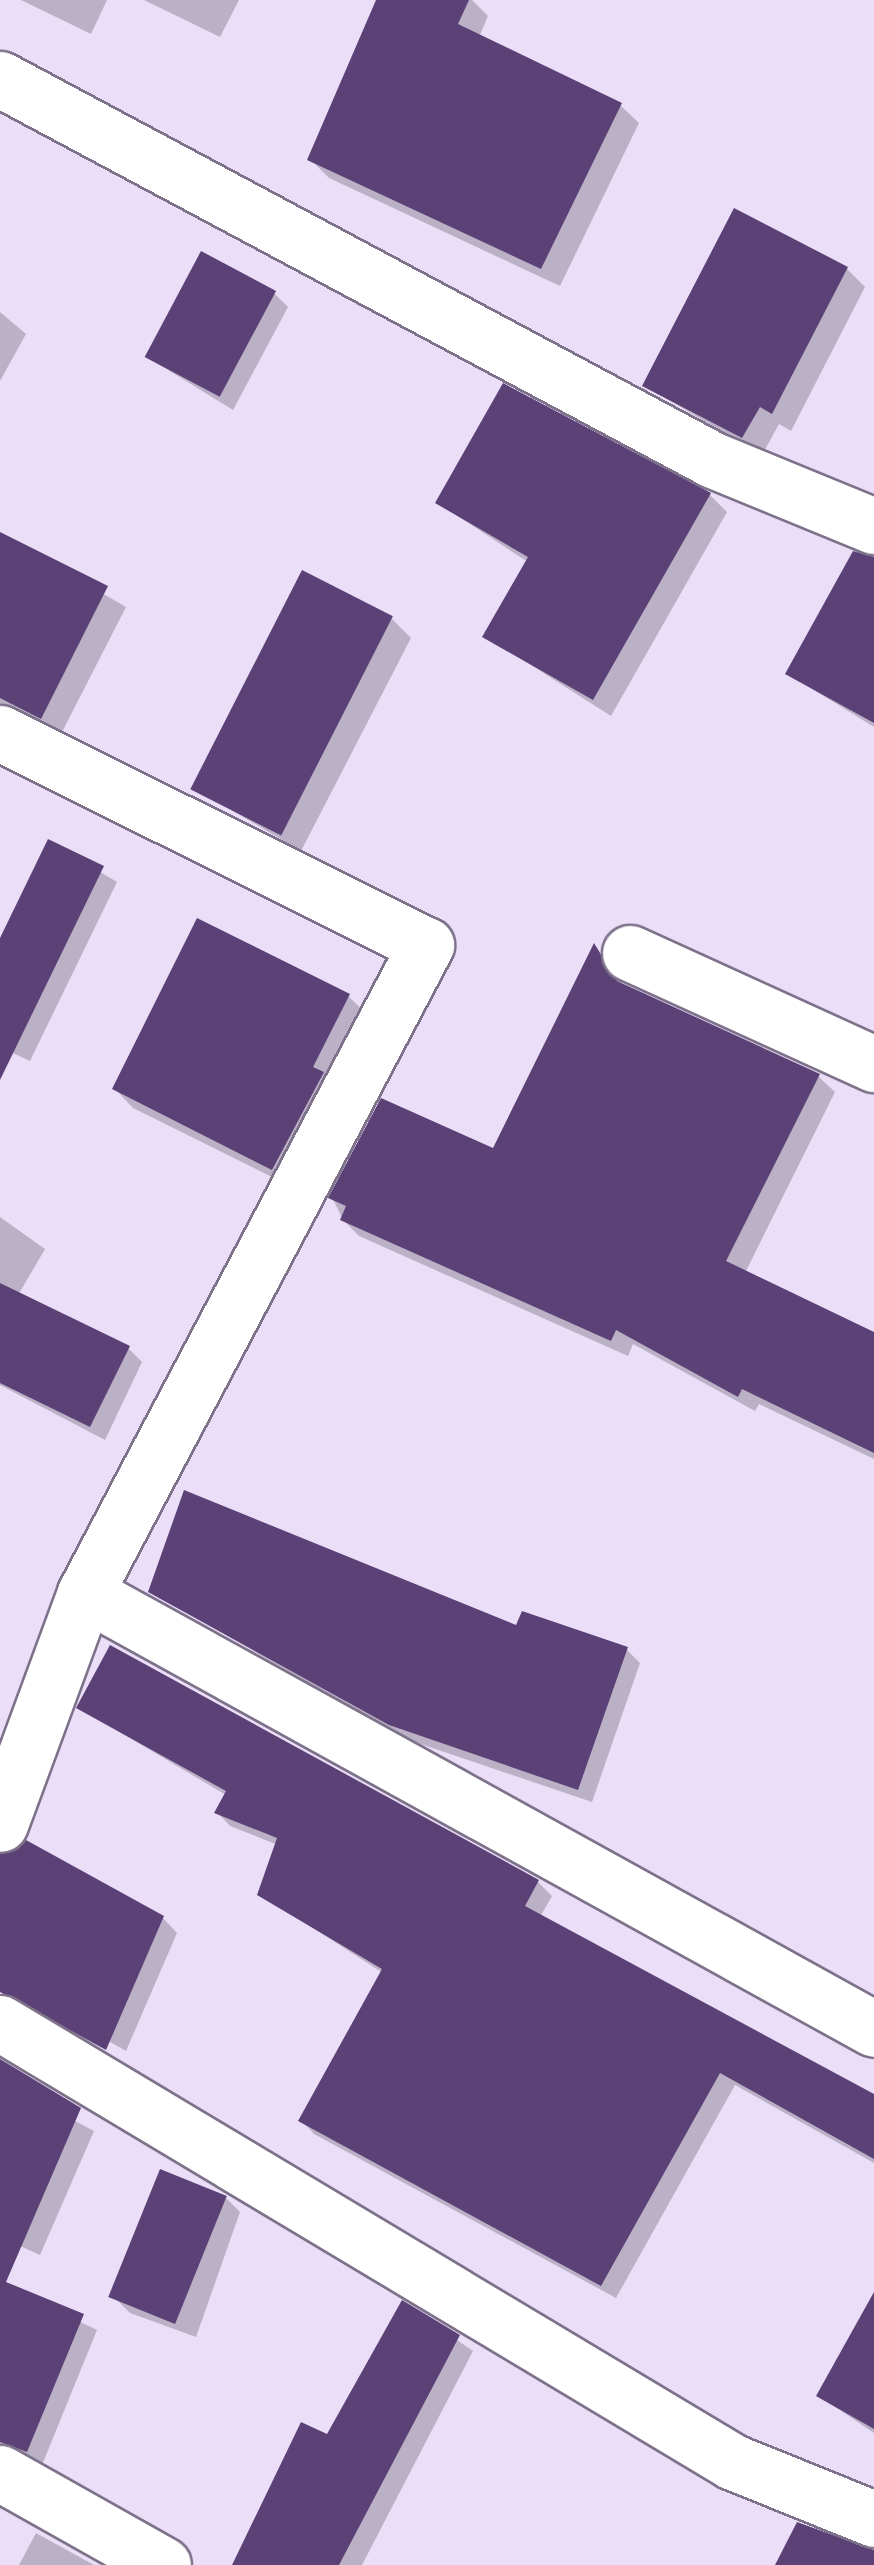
<!DOCTYPE html>
<style>
body{margin:0}
#map{position:relative;width:874px;height:2565px;overflow:hidden;background:#eadef8;font-family:"Source Sans 3",sans-serif}
div>[style]{position:absolute}
[style*='--x']{left:calc(var(--x)*1px);top:calc(var(--y)*1px);width:calc(var(--w)*1px);rotate:calc(var(--a)*1deg)}
.shadow>*{inset:0;background:#0003}
.building>*{inset:0;background:#5b4175;transform-origin:0 0}
.roads{filter:drop-shadow(2px 0 #7d728a) drop-shadow(-2px 0 #7d728a) drop-shadow(0 2px #7d728a) drop-shadow(0 -2px #7d728a)}
.street>*{height:55px;margin:-27.5px;padding:0 27.5px;transform-origin:27.5px;border-radius:27.5px;background:#fff}
span{translate:-50% -50%;white-space:nowrap;text-align:center;line-height:1.15;-webkit-text-stroke:10px #f5edfd;paint-order:stroke}
</style>
<div id="map">
<div class="shadow">
<div style="clip-path:polygon(21px 0,107px 0,91px 34px)"></div>
<div style="clip-path:polygon(144px 0,239px 0,220px 37px)"></div>
<div style="clip-path:polygon(379px 0,472px 0,488px 16px,479px 37px,620px 105px,639px 123px,560px 286px,329px 178px,310px 159px)"></div>
<div style="clip-path:polygon(847px 269px,865px 287px,791px 431px,779px 424px,762px 455px,645px 386px)"></div>
<div style="clip-path:polygon(274px 293px,288px 307px,233px 410px,147px 357px)"></div>
<div style="clip-path:polygon(0 312px,26px 334px,0 381px)"></div>
<div style="clip-path:polygon(710px 495px,727px 512px,611px 716px,485px 636px,528px 562px,438px 503px)"></div>
<div style="clip-path:polygon(0 534px,126px 607px,60px 736px,0 705px)"></div>
<div style="clip-path:polygon(855px 554px,874px 554px,874px 727px,788px 674px)"></div>
<div style="clip-path:polygon(392px 619px,411px 638px,301px 851px,194px 788px)"></div>
<div style="clip-path:polygon(50px 842px,117px 882px,30px 1061px,0 1047px,0 944px)"></div>
<div style="clip-path:polygon(595px 947px,625px 988px,818px 1076px,835px 1092px,745px 1273px,874px 1335px,874px 1459px,759px 1404px,755px 1411px,633px 1344px,628px 1356px,359px 1236px,343px 1220px,332px 1197px,494px 1152px)"></div>
<div style="clip-path:polygon(348px 996px,367px 1014px,292px 1187px,133px 1108px,115px 1089px)"></div>
<div style="clip-path:polygon(0 1217px,45px 1249px,0 1326px)"></div>
<div style="clip-path:polygon(128px 1348px,142px 1362px,105px 1440px,0 1385px,0 1362px)"></div>
<div style="clip-path:polygon(151px 1592px,518px 1629px,626px 1649px,640px 1663px,592px 1802px,406px 1739px)"></div>
<div style="clip-path:polygon(79px 1708px,538px 1882px,552px 1896px,540px 1917px,874px 2097px,874px 2163px,735px 2085px,616px 2298px,314px 2134px,301px 2120px,383px 1973px,260px 1894px,278px 1845px,230px 1826px,217px 1812px,226px 1795px)"></div>
<div style="clip-path:polygon(0 1915px,163px 1918px,177px 1933px,126px 2051px,0 1980px)"></div>
<div style="clip-path:polygon(0 2081px,94px 2131px,40px 2255px,0 2237px)"></div>
<div style="clip-path:polygon(226px 2198px,240px 2212px,196px 2337px,130px 2313px,116px 2299px)"></div>
<div style="clip-path:polygon(0 2282px,97px 2330px,42px 2465px,0 2451px)"></div>
<div style="clip-path:polygon(874px 2302px,874px 2433px,819px 2396px)"></div>
<div style="clip-path:polygon(403px 2303px,473px 2351px,362px 2565px,236px 2565px,328px 2438px)"></div>
<div style="clip-path:polygon(36px 2533px,94px 2565px,19px 2565px)"></div>
</div>
<div class="building">
<div style="clip-path:polygon(376px 0,469px 0,458px 24px,622px 103px,541px 269px,307px 160px)"></div>
<div style="clip-path:polygon(734px 208px,848px 267px,772px 414px,760px 407px,742px 438px,642px 386px)"></div>
<div style="left:201px;top:251px;width:85px;height:120px;rotate:28deg"></div>
<div style="clip-path:polygon(503px 383px,711px 493px,593px 700px,482px 637px,528px 557px,435px 503px)"></div>
<div style="clip-path:polygon(0 532px,108px 586px,41px 719px,0 698px)"></div>
<div style="clip-path:polygon(853px 551px,874px 557px,874px 723px,785px 674px)"></div>
<div style="left:302px;top:570px;width:102px;height:246px;rotate:27deg"></div>
<div style="clip-path:polygon(48px 839px,104px 866px,0 1080px,0 938px)"></div>
<div style="clip-path:polygon(197px 918px,350px 994px,313px 1067px,324px 1072px,272px 1170px,112px 1089px)"></div>
<div style="clip-path:polygon(594px 943px,617px 981px,820px 1074px,726px 1261px,874px 1332px,874px 1453px,742px 1389px,738px 1397px,616px 1330px,611px 1341px,340px 1220px,346px 1206px,328px 1198px,381px 1098px,493px 1148px)"></div>
<div style="clip-path:polygon(0 1283px,130px 1346px,90px 1427px,0 1383px)"></div>
<div style="clip-path:polygon(184px 1490px,516px 1625px,522px 1611px,628px 1647px,578px 1790px,389px 1725px,148px 1592px)"></div>
<div style="clip-path:polygon(110px 1645px,539px 1880px,525px 1906px,874px 2094px,874px 2159px,720px 2073px,601px 2286px,298px 2121px,382px 1969px,257px 1895px,277px 1838px,214px 1813px,226px 1791px,76px 1708px)"></div>
<div style="clip-path:polygon(26px 1840px,164px 1916px,106px 2050px,0 1992px,0 1854px)"></div>
<div style="clip-path:polygon(0 2059px,81px 2108px,6px 2282px,84px 2314px,27px 2452px,0 2442px)"></div>
<div style="left:160px;top:2169px;width:72px;height:138px;rotate:22deg"></div>
<div style="clip-path:polygon(874px 2292px,874px 2429px,816px 2396px)"></div>
<div style="clip-path:polygon(402px 2300px,460px 2335px,339px 2565px,232px 2565px,301px 2422px,327px 2434px)"></div>
<div style="clip-path:polygon(797px 2522px,874px 2550px,874px 2565px,775px 2565px)"></div>
</div>
<div class="roads">
<div class="street">
<div style="--x:0;--y:79;--w:808;--a:28.12"></div>
<div style="--x:713;--y:460;--w:174;--a:22.3"></div>
<div style="--x:0;--y:733;--w:476;--a:26.5"></div>
<div style="--x:426;--y:945;--w:732;--a:117.75"></div>
<div style="--x:85;--y:1593;--w:246;--a:110.2"></div>
<div style="--x:630;--y:953;--w:268;--a:24.5"></div>
<div style="--x:85;--y:1593;--w:901;--a:28.92"></div>
<div style="--x:0;--y:2023;--w:854;--a:30.92"></div>
<div style="--x:733;--y:2462;--w:152;--a:22"></div>
<div style="--x:0;--y:2473;--w:187;--a:29.4"></div>
</div>
</div>
</div>
